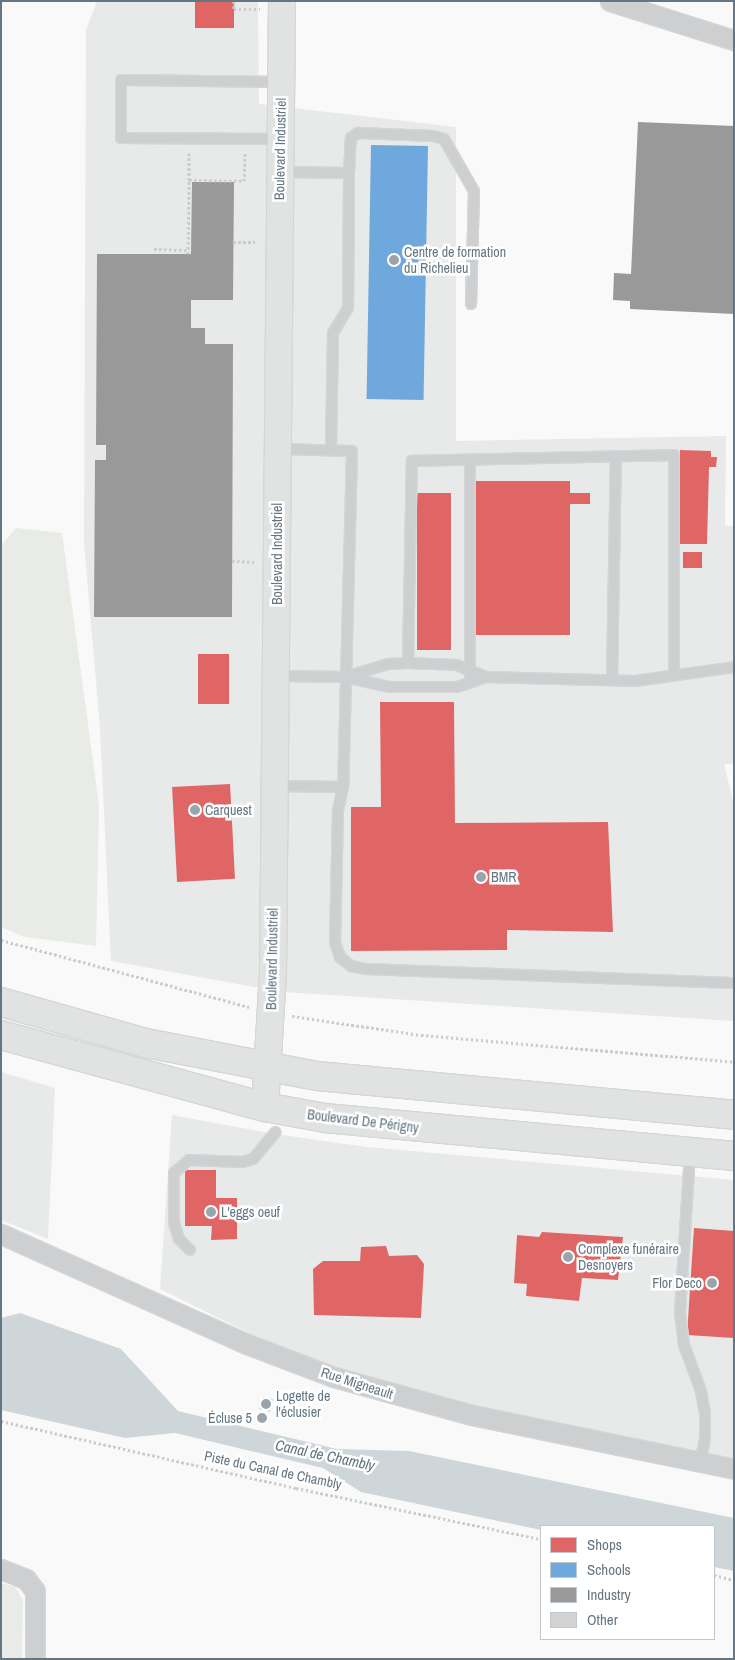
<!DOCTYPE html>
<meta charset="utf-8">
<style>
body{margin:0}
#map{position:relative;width:735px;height:1660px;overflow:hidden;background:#f9f9f9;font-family:"Archivo Narrow",sans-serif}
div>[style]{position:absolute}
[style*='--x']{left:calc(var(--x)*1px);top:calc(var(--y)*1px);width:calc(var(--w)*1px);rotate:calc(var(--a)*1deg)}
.built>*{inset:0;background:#e8e9e9}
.green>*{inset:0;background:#e8ebe6}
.water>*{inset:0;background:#ced6d9}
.shops>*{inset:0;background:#e06666;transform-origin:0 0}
.schools>*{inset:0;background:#6fa8dc;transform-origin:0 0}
.industry>*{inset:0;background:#999}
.building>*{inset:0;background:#d0d2d3}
.path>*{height:3px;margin-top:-1.5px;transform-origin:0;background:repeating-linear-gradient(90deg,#cbcccd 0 2.5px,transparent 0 5px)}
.roads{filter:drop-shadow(1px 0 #d5d6d7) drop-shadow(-1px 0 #d5d6d7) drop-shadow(0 1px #d5d6d7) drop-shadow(0 -1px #d5d6d7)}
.lane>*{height:10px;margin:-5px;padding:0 5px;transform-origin:5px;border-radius:5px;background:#cecfd0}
.street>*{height:19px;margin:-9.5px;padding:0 9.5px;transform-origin:9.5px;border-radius:9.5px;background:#cecfd0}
.secondary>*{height:26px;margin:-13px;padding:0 13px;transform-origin:13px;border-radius:13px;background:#e1e2e2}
.primary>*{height:28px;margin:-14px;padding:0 14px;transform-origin:14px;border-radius:14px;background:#e1e2e2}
.dots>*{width:14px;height:14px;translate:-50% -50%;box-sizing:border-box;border:2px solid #fff;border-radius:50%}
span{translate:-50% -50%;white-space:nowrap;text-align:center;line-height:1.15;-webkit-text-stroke:5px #fff;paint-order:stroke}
.street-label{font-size:14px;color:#657683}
.poi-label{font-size:14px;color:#657683}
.left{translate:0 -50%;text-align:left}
.right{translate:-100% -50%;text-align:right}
.water-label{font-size:15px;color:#60757c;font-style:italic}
.frame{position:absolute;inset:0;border:2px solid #657683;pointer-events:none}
.legend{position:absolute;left:540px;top:1525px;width:175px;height:115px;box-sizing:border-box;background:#fff;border:1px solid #c1c8cd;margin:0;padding:6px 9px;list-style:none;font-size:15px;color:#657683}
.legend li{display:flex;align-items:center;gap:10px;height:25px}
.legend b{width:25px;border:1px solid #c1c8cd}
</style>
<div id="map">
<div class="built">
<div style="clip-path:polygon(97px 1px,258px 1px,259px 104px,456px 127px,456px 441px,726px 436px,725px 526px,734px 526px,734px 764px,724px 764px,734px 805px,734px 1021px,283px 992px,111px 961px,100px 728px,84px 542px,86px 30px)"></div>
<div style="clip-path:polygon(1px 1072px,55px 1088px,48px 1239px,1px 1220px)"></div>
<div style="clip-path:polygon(172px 1115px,275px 1134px,367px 1147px,734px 1180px,734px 1459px,461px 1403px,336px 1368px,251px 1334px,160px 1289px)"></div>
</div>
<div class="green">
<div style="clip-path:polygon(16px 528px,62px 533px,99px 805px,96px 946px,25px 937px,1px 927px,1px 546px)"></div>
<div style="clip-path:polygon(1px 1583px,15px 1587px,23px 1600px,22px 1659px,1px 1659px)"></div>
</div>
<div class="water">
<div style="clip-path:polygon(20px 1313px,121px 1349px,178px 1411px,337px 1449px,409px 1451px,734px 1518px,734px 1571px,714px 1567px,714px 1526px,541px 1526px,541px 1530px,361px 1492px,323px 1468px,175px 1433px,125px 1438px,1px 1410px,1px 1318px)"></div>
</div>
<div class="shops">
<div style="left:195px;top:1px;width:39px;height:27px"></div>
<div style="clip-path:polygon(680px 450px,711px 451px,711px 457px,717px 457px,716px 467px,709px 467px,707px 544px,678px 544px)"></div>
<div style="clip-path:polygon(476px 481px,570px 481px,570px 493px,590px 493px,590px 504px,570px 504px,570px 635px,476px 635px)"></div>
<div style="left:417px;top:493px;width:34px;height:157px"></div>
<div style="left:683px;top:552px;width:19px;height:16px"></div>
<div style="left:198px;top:654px;width:31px;height:50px"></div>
<div style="clip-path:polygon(380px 702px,454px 702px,455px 823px,608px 822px,613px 932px,507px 930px,507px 950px,351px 951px,351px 807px,381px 807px)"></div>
<div style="left:230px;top:784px;width:95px;height:58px;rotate:87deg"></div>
<div style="clip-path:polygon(185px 1170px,216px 1170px,216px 1198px,237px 1198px,237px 1239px,211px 1240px,212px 1226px,185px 1226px)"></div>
<div style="clip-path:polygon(694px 1228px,734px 1231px,734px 1338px,687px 1335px)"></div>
<div style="clip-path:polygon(542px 1232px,623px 1237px,618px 1280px,582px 1278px,579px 1301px,526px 1296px,527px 1284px,514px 1283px,517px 1235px,539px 1237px)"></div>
<div style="clip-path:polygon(386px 1246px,389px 1256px,417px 1255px,424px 1264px,421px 1318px,314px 1315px,313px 1269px,323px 1261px,360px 1261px,361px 1247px)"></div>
</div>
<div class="schools">
<div style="left:371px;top:145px;width:57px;height:254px;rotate:1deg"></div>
</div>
<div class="industry">
<div style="clip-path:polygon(638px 122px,734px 126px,734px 314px,630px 309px,630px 301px,613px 300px,614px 273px,631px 274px)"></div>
<div style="clip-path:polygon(192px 182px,234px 182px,233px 300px,191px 300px,191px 328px,205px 328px,205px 344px,233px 344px,232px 617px,94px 617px,95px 460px,106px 460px,106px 445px,96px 445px,97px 254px,191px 254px)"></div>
</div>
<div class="building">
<div style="clip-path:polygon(263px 1397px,273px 1399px,270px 1412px,259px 1409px)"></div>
</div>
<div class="path">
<div style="--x:234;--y:1;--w:8;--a:90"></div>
<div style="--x:234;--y:9;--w:26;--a:0"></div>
<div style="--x:189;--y:180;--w:27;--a:-90"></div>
<div style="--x:233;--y:242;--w:25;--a:0"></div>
<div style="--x:154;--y:249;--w:34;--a:2"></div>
<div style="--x:188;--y:254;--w:74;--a:-89.2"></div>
<div style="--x:189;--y:180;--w:55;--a:1"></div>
<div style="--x:244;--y:181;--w:28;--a:-88"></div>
<div style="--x:232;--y:561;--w:22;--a:3"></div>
<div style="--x:1;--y:940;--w:257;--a:15.1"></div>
<div style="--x:292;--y:1016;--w:130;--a:8.4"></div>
<div style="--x:421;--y:1035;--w:314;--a:4.9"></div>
<div style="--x:1;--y:1421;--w:303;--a:12.8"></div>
<div style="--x:296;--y:1488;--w:250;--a:11.8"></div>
<div style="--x:714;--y:1575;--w:21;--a:14"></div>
</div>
<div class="roads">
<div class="lane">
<div style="--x:280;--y:139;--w:159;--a:-179.6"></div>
<div style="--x:121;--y:138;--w:58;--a:-90"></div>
<div style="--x:121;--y:80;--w:160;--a:0.7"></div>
<div style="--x:282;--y:172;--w:67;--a:0.9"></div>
<div style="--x:349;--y:173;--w:135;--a:90.4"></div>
<div style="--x:348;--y:308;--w:29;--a:121"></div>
<div style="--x:333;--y:333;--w:117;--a:91"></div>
<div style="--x:349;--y:173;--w:35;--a:-87"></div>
<div style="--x:351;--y:138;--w:9;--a:-36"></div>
<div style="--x:358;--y:133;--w:75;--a:2.3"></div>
<div style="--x:433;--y:136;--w:11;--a:15"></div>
<div style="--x:444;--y:139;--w:60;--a:60"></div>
<div style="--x:474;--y:191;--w:113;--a:91.5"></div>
<div style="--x:279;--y:449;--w:73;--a:1.6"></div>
<div style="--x:352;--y:451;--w:336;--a:91.5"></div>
<div style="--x:343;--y:787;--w:25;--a:102"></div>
<div style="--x:338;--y:811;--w:131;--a:91.3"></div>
<div style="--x:335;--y:942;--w:16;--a:72"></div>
<div style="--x:340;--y:957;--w:14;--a:39"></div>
<div style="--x:351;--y:966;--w:14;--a:12"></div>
<div style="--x:365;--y:969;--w:369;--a:2.2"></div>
<div style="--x:470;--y:460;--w:216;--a:90"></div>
<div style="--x:408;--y:663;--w:202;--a:-88.9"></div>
<div style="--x:412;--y:461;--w:262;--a:-1.3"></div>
<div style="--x:674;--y:455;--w:219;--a:90"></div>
<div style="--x:277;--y:676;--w:68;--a:0.8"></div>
<div style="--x:345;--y:677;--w:45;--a:12.8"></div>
<div style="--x:389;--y:687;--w:68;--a:0"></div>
<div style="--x:457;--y:687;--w:31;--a:-19"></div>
<div style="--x:486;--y:677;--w:31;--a:-158"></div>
<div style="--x:457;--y:665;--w:49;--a:-177.7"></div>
<div style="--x:408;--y:663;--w:20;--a:177"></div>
<div style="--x:388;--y:664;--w:45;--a:163.2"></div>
<div style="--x:486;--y:677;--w:149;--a:1.5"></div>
<div style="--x:635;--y:681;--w:100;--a:-8"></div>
<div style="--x:612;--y:680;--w:222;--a:-89"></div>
<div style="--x:274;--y:786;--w:69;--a:0.8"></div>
<div style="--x:690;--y:1153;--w:159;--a:93.6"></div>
<div style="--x:680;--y:1312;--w:33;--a:83"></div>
<div style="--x:684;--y:1345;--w:49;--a:69.7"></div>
<div style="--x:701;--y:1391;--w:23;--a:80"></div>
<div style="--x:705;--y:1414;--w:25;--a:90"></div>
<div style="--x:705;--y:1439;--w:24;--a:102"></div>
<div style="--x:190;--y:1250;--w:16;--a:-135"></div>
<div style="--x:179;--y:1239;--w:17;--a:-107"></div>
<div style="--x:174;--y:1223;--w:50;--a:-90"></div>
<div style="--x:174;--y:1173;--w:20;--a:-41"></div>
<div style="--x:189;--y:1160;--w:54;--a:2.1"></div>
<div style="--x:243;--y:1162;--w:10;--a:-17"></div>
<div style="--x:253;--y:1159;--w:35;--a:-50"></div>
</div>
<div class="street">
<div style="--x:610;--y:1;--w:130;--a:17.5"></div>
<div style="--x:1;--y:1234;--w:269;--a:24.1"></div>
<div style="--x:247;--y:1344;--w:93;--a:20.8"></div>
<div style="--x:334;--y:1377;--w:143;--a:15.4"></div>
<div style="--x:472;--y:1415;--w:268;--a:11.6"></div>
<div style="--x:1;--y:1569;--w:27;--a:22"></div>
<div style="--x:26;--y:1579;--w:15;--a:53"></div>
<div style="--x:35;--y:1591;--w:68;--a:90"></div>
</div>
<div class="secondary">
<div style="--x:265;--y:1107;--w:135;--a:-86.6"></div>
<div style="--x:273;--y:972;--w:971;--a:-89.47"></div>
</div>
<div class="primary">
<div style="--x:1;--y:1002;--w:151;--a:15.8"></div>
<div style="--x:146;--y:1043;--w:174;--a:10.9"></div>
<div style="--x:317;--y:1076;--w:419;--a:5.3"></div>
<div style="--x:1;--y:1035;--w:274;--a:15.3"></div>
<div style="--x:265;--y:1107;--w:61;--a:10.4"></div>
<div style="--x:325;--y:1118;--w:411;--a:5.3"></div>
</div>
</div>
<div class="dots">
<div style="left:394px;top:260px;background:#99a4ac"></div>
<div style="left:195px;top:810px;background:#99a4ac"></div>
<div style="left:481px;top:877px;background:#99a4ac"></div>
<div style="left:211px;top:1212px;background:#99a4ac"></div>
<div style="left:568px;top:1257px;background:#99a4ac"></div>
<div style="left:712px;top:1283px;background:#99a4ac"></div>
<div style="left:266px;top:1404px;background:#99a4ac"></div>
<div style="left:262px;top:1418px;background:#99a4ac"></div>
</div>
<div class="street-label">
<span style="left:280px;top:149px;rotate:-89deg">Boulevard Industriel</span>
<span style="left:277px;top:554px;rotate:-90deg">Boulevard Industriel</span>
<span style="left:272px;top:959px;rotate:-89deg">Boulevard Industriel</span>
<span style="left:363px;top:1121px;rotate:7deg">Boulevard De Périgny</span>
<span style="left:357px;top:1383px;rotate:18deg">Rue Migneault</span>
<span style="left:273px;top:1470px;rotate:12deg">Piste du Canal de Chambly</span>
</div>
<div class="poi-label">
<span class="left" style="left:404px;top:260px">Centre de formation<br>du Richelieu</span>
<span class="left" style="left:205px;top:810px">Carquest</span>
<span class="left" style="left:491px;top:877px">BMR</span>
<span class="left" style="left:221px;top:1212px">L'eggs oeuf</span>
<span class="left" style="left:578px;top:1257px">Complexe funéraire<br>Desnoyers</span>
<span class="right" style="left:702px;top:1283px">Flor Deco</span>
<span class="left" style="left:276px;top:1404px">Logette de<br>l'éclusier</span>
<span class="right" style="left:252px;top:1418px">Écluse 5</span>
</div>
<div class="water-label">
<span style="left:325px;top:1455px;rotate:12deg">Canal de Chambly</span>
</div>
<div class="frame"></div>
<ul class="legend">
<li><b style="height:14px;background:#e06666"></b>Shops</li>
<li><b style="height:14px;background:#6fa8dc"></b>Schools</li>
<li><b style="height:14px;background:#999"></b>Industry</li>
<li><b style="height:14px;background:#d0d2d3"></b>Other</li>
</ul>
</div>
